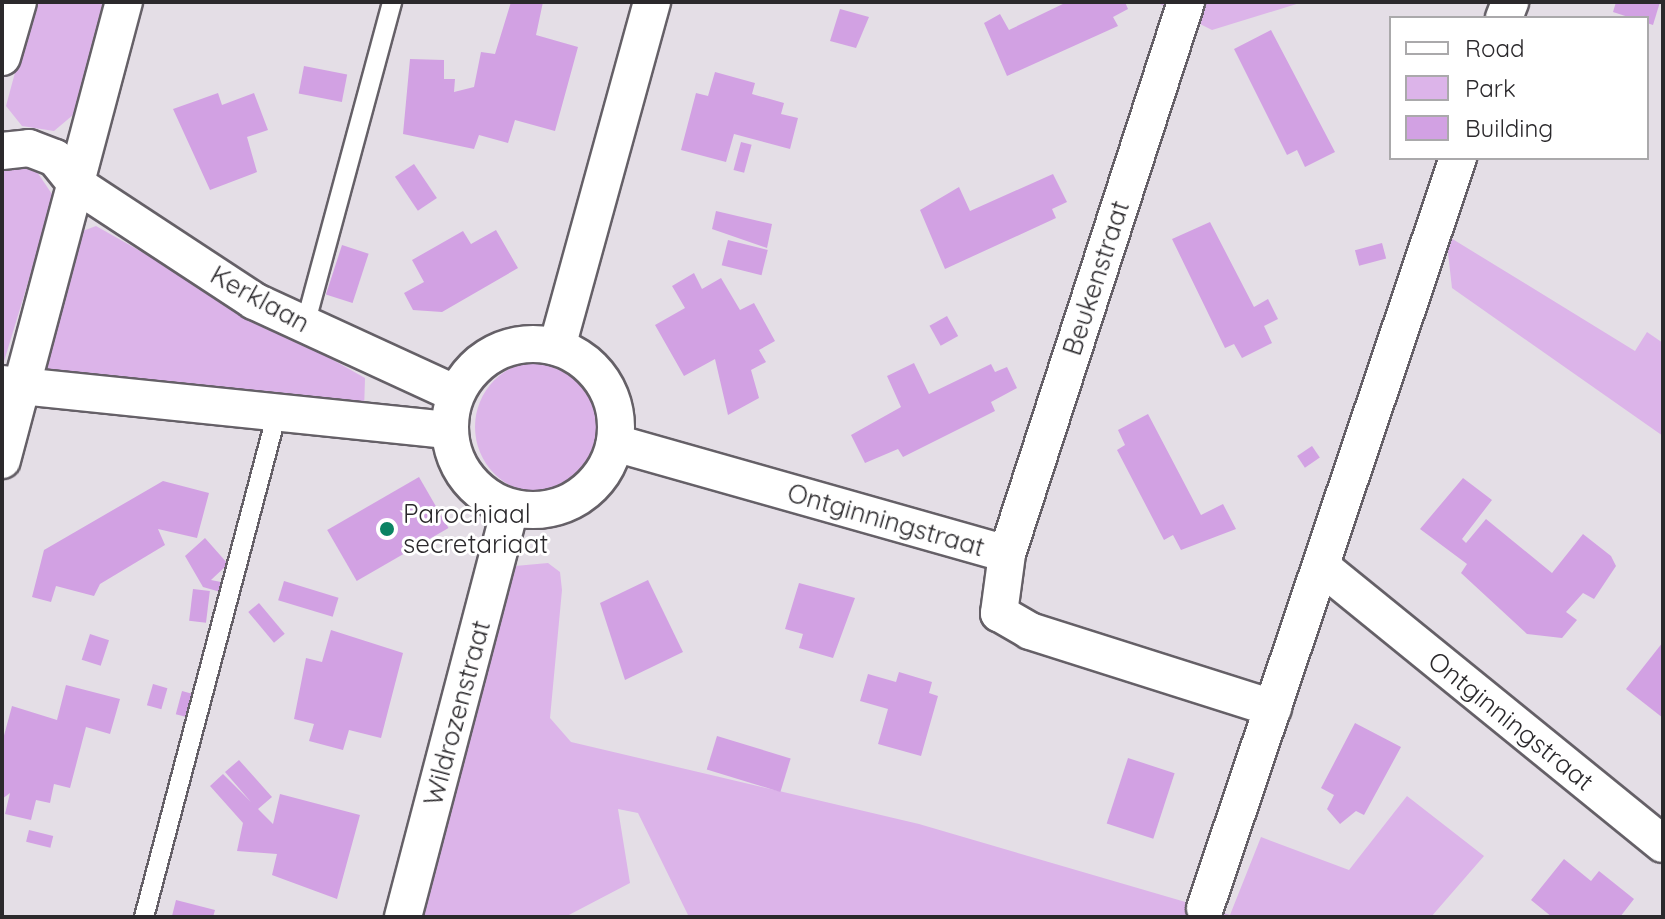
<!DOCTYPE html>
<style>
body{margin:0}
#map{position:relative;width:1665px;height:919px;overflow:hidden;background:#e4dee6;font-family:Quicksand,sans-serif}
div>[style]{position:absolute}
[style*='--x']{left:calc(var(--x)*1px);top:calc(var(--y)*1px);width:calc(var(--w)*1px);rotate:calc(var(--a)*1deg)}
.green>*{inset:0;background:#dcb4e9}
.round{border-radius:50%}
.building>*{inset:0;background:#d2a1e3;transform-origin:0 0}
.roads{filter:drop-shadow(2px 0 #656067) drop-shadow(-2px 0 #656067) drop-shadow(0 2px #656067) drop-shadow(0 -2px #656067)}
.service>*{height:18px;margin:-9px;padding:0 9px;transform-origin:9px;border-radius:9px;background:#fff}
.minor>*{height:36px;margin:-18px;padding:0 18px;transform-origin:18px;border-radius:18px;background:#fff}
.minor>.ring{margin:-18px;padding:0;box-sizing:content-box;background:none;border:36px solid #fff;border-radius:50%}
.dots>*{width:22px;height:22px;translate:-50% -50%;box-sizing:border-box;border:4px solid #fff;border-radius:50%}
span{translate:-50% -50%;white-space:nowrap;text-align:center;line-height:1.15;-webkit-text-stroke:6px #fff;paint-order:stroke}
.street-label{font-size:26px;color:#2b292c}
.poi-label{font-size:26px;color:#2b292c}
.left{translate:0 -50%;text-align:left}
.frame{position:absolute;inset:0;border:4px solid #2b292c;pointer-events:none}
.legend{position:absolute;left:1389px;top:16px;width:260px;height:144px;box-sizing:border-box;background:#fff;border:2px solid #aaa9ab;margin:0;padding:10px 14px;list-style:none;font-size:24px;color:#2b292c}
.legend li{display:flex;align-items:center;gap:16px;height:40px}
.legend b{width:40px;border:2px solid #aaa9ab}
</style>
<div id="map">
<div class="green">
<div style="clip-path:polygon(34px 2px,103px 2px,73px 115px,54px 131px,22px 126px,6px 106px)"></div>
<div style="clip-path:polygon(1156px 2px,1303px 2px,1212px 30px)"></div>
<div style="clip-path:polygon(2px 164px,35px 169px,54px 197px,2px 368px)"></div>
<div style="clip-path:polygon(96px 226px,365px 378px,364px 410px,35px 378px,80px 232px)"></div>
<div style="clip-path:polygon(1446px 235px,1635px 351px,1647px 332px,1663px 343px,1663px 436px,1452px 288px)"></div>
<div class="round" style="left:475px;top:361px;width:132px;height:132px"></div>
<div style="clip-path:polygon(548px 563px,560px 572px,562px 590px,550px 718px,571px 742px,919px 824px,1230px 915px,1261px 837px,1349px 870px,1407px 796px,1484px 856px,1431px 917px,689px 917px,638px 813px,618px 809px,630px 883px,565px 917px,414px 917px,515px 566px)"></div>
</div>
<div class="building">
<div style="clip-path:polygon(511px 2px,543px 2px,536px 35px,578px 47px,555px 131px,515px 120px,508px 143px,479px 135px,474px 149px,403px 134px,410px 59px,444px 60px,444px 79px,455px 79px,454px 92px,474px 87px,481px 52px,495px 54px)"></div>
<div style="clip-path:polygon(1067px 2px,1125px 2px,1128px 9px,1113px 17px,1118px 26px,1007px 76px,984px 23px,1000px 14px,1009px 30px)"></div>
<div style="clip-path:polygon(1616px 2px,1660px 2px,1653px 25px,1613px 12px)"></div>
<div style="clip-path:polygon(840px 9px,869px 17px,856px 48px,830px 41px)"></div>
<div style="clip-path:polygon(1271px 30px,1335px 152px,1305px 167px,1297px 150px,1287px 155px,1234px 49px)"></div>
<div style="left:304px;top:66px;width:44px;height:28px;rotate:11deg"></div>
<div style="clip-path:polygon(715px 72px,755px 83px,752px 94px,784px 103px,781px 114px,798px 118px,790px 149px,734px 134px,726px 162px,681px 150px,696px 93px,708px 96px)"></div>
<div style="clip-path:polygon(218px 93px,222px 105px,254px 93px,268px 130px,247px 137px,257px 172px,210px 190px,173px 109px)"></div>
<div style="left:741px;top:142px;width:11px;height:29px;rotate:15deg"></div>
<div style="left:414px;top:164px;width:41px;height:23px;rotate:56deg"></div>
<div style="clip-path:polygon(1053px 174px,1067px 202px,1052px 209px,1056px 218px,945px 269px,920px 210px,959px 187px,970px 211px)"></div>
<div style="clip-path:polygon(716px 211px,772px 224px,767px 248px,712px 229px)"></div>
<div style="clip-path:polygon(1210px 222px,1254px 307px,1268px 299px,1278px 319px,1264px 326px,1272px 343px,1242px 358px,1234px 344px,1225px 348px,1172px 239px)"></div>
<div style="clip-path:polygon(496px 230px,518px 268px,442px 312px,413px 310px,404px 293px,424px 282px,412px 260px,463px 231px,471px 244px)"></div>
<div style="left:728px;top:240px;width:41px;height:26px;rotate:14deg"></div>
<div style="left:1382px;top:243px;width:16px;height:28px;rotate:75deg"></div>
<div style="left:342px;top:245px;width:28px;height:52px;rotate:18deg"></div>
<div style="clip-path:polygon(694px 273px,702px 289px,721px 278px,740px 310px,754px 303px,775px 341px,759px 350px,766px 362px,751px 370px,759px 398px,728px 415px,715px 359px,684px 376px,655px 325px,685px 308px,672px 286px)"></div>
<div style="left:947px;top:316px;width:23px;height:20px;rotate:61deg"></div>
<div style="clip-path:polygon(914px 363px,929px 394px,991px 364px,995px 372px,1007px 367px,1017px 388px,991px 402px,995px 411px,903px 457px,898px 449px,865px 463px,851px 435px,901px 407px,887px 376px)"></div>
<div style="clip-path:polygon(1148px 414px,1201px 515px,1223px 504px,1236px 529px,1181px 550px,1173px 535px,1164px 540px,1117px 450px,1125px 445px,1118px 430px)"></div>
<div style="left:1312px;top:446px;width:14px;height:18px;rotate:56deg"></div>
<div style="left:419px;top:477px;width:59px;height:106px;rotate:60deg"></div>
<div style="clip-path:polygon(1463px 478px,1492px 500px,1462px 539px,1466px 543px,1486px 519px,1552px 573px,1583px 534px,1611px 556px,1616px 566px,1594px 599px,1583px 593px,1566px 612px,1577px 620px,1562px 638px,1527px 634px,1461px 573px,1467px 564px,1420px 529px)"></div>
<div style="clip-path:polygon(163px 481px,209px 493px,197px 538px,158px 529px,165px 545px,100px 584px,94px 596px,56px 586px,51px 602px,32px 597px,44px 550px)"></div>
<div style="clip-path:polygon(205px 538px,228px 564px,211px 580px,226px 583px,224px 593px,203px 587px,185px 556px)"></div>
<div style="clip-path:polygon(648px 580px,683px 652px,625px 680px,600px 603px)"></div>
<div style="left:284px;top:581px;width:57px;height:20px;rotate:17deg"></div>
<div style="clip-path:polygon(799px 583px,855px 598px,833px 658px,799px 648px,803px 634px,785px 629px)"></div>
<div style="left:193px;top:589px;width:17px;height:32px;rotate:7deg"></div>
<div style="left:259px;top:603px;width:40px;height:14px;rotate:50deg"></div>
<div style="clip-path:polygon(331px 630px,403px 653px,381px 738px,349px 730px,343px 750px,309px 741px,314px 724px,294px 719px,306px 658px,322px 662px)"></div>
<div style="left:90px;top:634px;width:20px;height:27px;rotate:18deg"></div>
<div style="clip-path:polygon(1663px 642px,1663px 718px,1626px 689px)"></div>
<div style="clip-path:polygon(899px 672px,932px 682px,929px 693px,938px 696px,921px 756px,878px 744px,888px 709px,860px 701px,868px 674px,896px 682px)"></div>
<div style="left:153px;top:684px;width:15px;height:22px;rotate:16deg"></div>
<div style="clip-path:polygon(66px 685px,120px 699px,110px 734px,86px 727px,70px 788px,54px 784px,50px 803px,36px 800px,31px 820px,5px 814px,10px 793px,2px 799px,2px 743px,12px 706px,57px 720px)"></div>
<div style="left:182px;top:691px;width:16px;height:24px;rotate:15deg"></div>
<div style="clip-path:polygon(1355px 723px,1401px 747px,1364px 815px,1356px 811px,1340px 824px,1327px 809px,1334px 795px,1321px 788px)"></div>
<div style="left:717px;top:736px;width:77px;height:35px;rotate:17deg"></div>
<div style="left:1128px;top:758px;width:49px;height:69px;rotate:18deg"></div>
<div style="clip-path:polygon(239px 760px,272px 797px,258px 809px,273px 824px,280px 794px,360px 815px,337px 899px,272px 875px,277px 854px,237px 851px,243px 823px,210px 786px,223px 774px,251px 802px,225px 772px)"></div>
<div style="left:29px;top:830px;width:25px;height:12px;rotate:14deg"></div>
<div style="clip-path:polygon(1564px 859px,1591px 881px,1599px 871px,1634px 899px,1620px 917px,1552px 917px,1531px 900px)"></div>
<div style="clip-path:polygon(176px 900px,215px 910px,213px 917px,172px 916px)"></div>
</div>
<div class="roads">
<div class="service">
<div style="--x:305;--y:325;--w:335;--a:-74.9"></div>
<div style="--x:144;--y:917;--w:521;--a:-75.22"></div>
</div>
<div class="minor">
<div style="--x:1186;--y:2;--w:580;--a:107.97"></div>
<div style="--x:1007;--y:554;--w:60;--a:97.7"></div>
<div style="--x:999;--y:613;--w:36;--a:30"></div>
<div style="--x:1030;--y:631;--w:255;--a:17.6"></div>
<div style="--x:1504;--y:18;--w:17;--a:-69"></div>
<div style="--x:2;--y:57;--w:57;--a:-73.8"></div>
<div style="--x:2;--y:151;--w:27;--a:-6"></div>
<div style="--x:29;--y:148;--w:28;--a:21"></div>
<div style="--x:55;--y:158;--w:33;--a:51"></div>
<div style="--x:76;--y:184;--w:213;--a:33.3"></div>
<div style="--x:254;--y:301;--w:222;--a:24.7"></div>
<div class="ring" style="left:450px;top:344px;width:130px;height:130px"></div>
<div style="--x:557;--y:347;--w:358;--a:-74.6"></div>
<div style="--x:2;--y:384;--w:449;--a:5.9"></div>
<div style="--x:615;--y:443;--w:407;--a:15.8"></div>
<div style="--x:2;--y:460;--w:474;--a:-75.1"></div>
<div style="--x:1322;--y:567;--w:439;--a:39.1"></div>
<div style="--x:1205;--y:908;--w:792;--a:-71.36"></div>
<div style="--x:403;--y:917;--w:423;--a:-75.3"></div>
</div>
</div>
<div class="dots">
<div style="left:387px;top:529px;background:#0b8363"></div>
</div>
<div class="street-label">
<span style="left:1096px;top:278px;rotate:-72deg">Beukenstraat</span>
<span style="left:260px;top:299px;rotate:29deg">Kerklaan</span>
<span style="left:886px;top:520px;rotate:16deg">Ontginningstraat</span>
<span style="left:457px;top:713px;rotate:-75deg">Wildrozenstraat</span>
<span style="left:1511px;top:721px;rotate:39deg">Ontginningstraat</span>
</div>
<div class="poi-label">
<span class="left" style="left:403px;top:529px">Parochiaal<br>secretariaat</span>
</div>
<div class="frame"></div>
<ul class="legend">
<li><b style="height:10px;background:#fff"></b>Road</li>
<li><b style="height:22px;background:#dcb4e9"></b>Park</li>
<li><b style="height:22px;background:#d2a1e3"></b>Building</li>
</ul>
</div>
